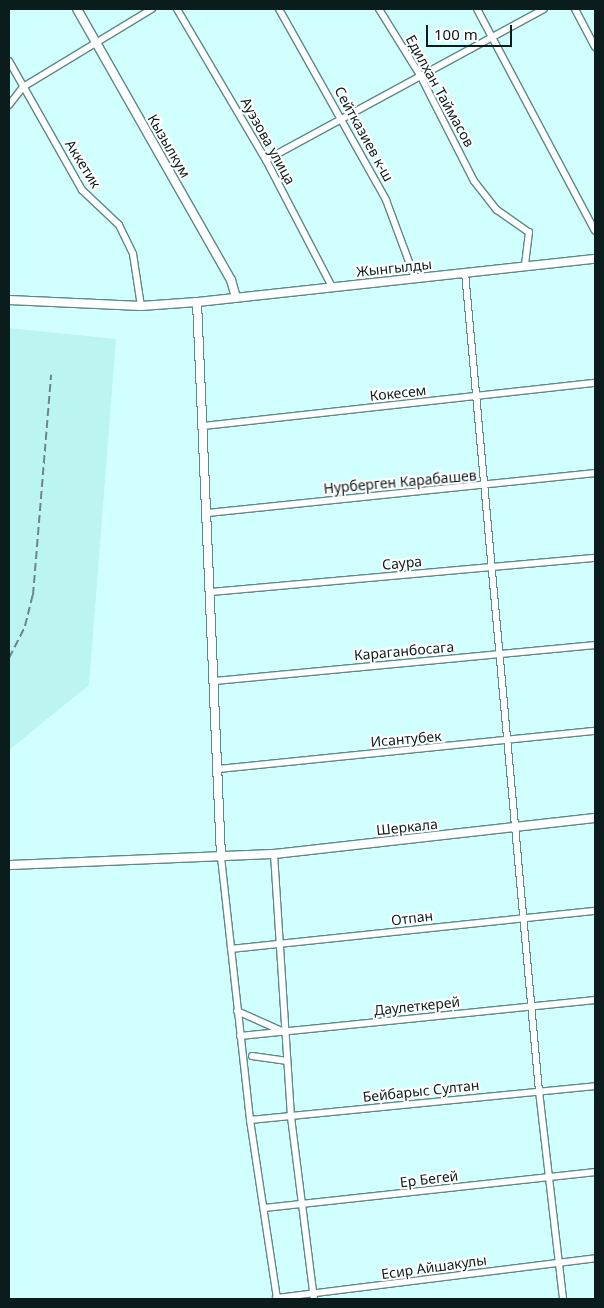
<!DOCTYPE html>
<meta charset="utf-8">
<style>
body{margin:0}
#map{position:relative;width:604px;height:1308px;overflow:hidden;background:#d1fffd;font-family:"Noto Sans",sans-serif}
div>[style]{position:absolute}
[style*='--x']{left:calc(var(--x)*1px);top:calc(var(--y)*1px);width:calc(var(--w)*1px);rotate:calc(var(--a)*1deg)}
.built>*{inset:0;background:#bcf4f2}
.roads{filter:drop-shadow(1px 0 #5e8987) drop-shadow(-1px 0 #5e8987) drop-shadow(0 1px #5e8987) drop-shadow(0 -1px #5e8987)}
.minor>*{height:6px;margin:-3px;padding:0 3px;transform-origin:3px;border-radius:3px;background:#fff}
.tertiary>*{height:8px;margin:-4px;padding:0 4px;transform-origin:4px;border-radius:4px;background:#fff}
.rail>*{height:2px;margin-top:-1px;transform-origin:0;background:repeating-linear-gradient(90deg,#698887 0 8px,transparent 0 12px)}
span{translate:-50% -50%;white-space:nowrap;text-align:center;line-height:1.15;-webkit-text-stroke:4px #fff;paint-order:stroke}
.street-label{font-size:14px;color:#0a1c1b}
.frame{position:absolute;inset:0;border:10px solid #0a1c1b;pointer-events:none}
.scale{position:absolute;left:426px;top:25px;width:86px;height:22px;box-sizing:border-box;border:2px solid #0a1c1b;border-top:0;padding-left:6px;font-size:15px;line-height:18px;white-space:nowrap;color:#0a1c1b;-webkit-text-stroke:4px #fff;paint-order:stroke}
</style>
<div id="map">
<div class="built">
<div style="clip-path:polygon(9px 328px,116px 339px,89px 685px,9px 750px)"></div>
</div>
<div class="roads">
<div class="minor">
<div style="--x:177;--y:9;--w:175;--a:59.5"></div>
<div style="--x:266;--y:160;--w:143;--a:62.5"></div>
<div style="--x:279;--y:9;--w:219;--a:60.7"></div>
<div style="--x:386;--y:200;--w:83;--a:69.6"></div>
<div style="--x:379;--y:9;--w:78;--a:58.2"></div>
<div style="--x:420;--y:75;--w:119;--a:63"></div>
<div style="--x:474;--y:181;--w:37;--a:52"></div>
<div style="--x:497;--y:210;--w:39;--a:35"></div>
<div style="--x:529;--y:232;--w:33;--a:97"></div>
<div style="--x:477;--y:9;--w:251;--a:62"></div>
<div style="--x:575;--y:9;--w:43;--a:62.2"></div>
<div style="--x:9;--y:61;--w:148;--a:60.5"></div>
<div style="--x:82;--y:190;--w:51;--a:43.4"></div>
<div style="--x:119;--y:225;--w:32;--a:64"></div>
<div style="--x:133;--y:254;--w:53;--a:81.3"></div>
<div style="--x:9;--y:105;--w:23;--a:-52"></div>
<div style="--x:23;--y:87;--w:151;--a:-31.2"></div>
<div style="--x:266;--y:160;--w:316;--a:-28.5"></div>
<div style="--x:465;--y:272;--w:822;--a:84.84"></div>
<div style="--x:539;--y:1091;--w:209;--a:83.4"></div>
<div style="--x:204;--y:426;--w:393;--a:-6.3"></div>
<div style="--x:208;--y:513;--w:389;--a:-5.9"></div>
<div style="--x:211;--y:592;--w:386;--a:-5.1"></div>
<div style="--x:215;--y:681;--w:382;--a:-5.4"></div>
<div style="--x:219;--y:769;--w:378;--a:-5.8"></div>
<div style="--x:274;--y:854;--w:264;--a:86.3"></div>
<div style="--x:291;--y:1117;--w:183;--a:82.8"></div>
<div style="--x:221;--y:857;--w:265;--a:83.7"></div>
<div style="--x:250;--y:1120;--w:181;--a:81.4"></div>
<div style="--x:231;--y:949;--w:366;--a:-6"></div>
<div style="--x:237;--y:1011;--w:49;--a:24"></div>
<div style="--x:240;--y:1036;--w:357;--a:-5.8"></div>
<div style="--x:252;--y:1056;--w:34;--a:8"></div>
<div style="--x:250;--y:1120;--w:347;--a:-5.6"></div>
<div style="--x:265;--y:1208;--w:332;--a:-6.2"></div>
<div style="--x:276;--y:1298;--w:321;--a:-7.1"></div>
</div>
<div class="tertiary">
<div style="--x:77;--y:9;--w:312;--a:60.4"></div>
<div style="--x:231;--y:280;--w:18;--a:74"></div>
<div style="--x:9;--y:300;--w:132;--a:2.6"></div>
<div style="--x:141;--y:306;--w:56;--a:-4.1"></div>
<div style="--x:197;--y:302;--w:400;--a:-6.2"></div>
<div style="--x:197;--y:302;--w:556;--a:87.52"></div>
<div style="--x:9;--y:865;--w:265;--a:-2.4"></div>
<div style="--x:274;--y:854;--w:323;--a:-6.4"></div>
</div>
</div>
<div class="rail">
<div style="--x:9;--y:658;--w:36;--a:-63"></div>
<div style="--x:25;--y:626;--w:32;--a:-76"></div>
<div style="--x:33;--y:595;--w:221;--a:-85.3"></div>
</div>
<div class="street-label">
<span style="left:440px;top:91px;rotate:61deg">Едилхан Таймасов</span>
<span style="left:364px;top:134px;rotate:61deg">Сейтказиев к-ш</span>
<span style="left:268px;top:141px;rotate:61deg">Ауэзова улица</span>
<span style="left:169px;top:146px;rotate:60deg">Кызылкум</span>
<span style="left:83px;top:164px;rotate:58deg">Аккетик</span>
<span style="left:394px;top:268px;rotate:-6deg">Жынгылды</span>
<span style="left:398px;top:393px;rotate:-6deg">Кокесем</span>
<span style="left:400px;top:482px;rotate:-5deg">Нурберген Карабашев</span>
<span style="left:402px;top:563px;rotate:-5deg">Саура</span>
<span style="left:404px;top:651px;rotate:-5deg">Караганбосага</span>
<span style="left:406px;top:739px;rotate:-5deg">Исантубек</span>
<span style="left:407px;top:827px;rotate:-6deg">Шеркала</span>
<span style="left:412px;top:918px;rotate:-7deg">Отпан</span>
<span style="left:417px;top:1006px;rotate:-6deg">Даулеткерей</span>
<span style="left:421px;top:1091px;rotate:-6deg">Бейбарыс Султан</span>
<span style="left:429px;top:1179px;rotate:-7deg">Ер Бегей</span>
<span style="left:434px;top:1267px;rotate:-8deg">Есир Айшакулы</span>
</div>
<div class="frame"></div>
<div class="scale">100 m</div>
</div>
